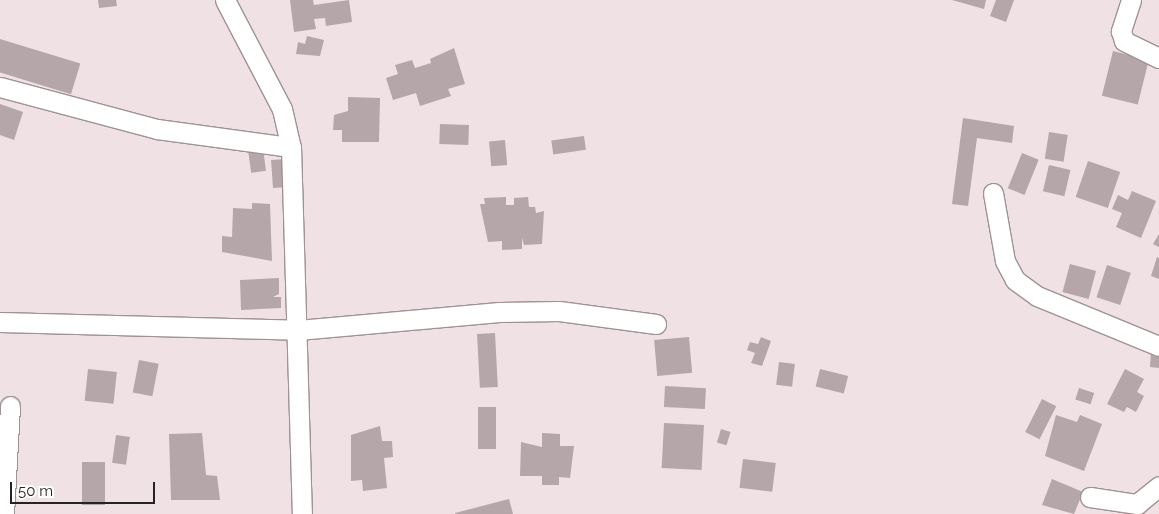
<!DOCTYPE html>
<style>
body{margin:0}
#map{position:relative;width:1159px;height:514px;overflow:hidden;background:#f0e2e4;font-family:Raleway,sans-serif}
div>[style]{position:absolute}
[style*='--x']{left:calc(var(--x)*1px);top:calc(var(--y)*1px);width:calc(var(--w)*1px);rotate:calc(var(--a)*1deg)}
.building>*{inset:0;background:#b4a6a9;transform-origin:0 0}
.roads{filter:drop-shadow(1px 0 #9f9294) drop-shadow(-1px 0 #9f9294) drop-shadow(0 1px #9f9294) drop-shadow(0 -1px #9f9294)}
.minor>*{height:19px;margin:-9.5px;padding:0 9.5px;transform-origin:9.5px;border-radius:9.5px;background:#fff}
span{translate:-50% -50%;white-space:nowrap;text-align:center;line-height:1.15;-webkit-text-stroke:4px #fff;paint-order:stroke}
.scale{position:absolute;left:10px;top:482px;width:145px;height:22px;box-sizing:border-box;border:2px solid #272223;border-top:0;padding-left:6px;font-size:15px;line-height:18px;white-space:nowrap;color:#272223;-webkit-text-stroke:4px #fff;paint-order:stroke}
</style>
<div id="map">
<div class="building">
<div style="clip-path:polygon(98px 0,116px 0,117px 6px,99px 8px)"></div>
<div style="clip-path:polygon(290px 0,313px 0,314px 5px,349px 0,352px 22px,326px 26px,325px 18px,314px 19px,316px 29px,294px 32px)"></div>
<div style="clip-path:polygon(952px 0,986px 0,984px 9px)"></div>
<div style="clip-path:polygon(996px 0,1014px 0,1006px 22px,990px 16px)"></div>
<div style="clip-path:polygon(307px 36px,324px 40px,320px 56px,296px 54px,298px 42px,305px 44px)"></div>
<div style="left:0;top:39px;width:84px;height:32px;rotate:17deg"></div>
<div style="clip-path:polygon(454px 48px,465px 84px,448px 89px,451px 96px,420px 106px,416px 93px,393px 100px,386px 78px,398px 74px,395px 65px,412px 60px,415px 68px,431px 63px,430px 59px)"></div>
<div style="left:1113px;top:51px;width:37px;height:46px;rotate:14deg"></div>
<div style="clip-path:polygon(348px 97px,380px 98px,379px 142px,342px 142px,342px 130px,333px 130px,334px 115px,348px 111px)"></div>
<div style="clip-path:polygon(0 104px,23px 112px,14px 140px,0 135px)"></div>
<div style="clip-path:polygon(963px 118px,1014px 126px,1012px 143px,977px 138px,968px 206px,952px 204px)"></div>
<div style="left:440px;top:124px;width:29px;height:20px;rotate:2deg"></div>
<div style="left:1049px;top:132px;width:19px;height:27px;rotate:9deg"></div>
<div style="left:584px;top:136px;width:14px;height:33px;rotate:82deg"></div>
<div style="left:505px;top:140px;width:25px;height:16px;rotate:85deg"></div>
<div style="left:263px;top:149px;width:22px;height:15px;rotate:82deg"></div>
<div style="left:1022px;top:153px;width:18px;height:38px;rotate:22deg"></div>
<div style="left:287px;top:159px;width:28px;height:16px;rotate:86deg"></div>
<div style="left:1088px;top:161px;width:34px;height:38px;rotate:19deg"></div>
<div style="left:1049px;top:165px;width:22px;height:27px;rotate:13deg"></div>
<div style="clip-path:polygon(1132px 191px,1156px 201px,1141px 238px,1116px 227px,1122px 213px,1112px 209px,1118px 195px,1128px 200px)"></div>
<div style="clip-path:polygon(506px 197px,506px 205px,514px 205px,514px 198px,528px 197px,529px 207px,535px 207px,536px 213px,544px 211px,542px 244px,524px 245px,522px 238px,522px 249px,502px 250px,502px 241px,488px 242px,480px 204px,485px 204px,484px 198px)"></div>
<div style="clip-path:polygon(252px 203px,270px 204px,272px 261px,222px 252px,222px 236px,232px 237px,233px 208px,252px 209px)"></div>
<div style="clip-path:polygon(1159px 234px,1159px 247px,1153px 244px)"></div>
<div style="clip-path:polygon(1157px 257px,1159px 258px,1159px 279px,1151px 276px)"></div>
<div style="left:1070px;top:264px;width:27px;height:29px;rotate:15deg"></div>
<div style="left:1107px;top:265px;width:25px;height:34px;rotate:18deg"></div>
<div style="clip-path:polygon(279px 278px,279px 294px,273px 297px,281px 297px,281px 308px,241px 310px,240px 280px)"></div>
<div style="left:495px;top:333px;width:54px;height:18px;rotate:87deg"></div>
<div style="left:689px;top:337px;width:36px;height:35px;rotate:85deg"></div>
<div style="clip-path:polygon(761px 337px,771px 341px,762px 366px,751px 363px,755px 353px,747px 350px,750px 342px,758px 344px)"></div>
<div style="clip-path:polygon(1151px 350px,1159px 351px,1159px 368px,1150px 367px)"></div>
<div style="left:139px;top:360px;width:20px;height:33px;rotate:11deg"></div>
<div style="left:779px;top:362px;width:16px;height:23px;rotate:7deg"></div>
<div style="left:88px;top:369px;width:29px;height:32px;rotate:6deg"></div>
<div style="left:820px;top:369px;width:29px;height:18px;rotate:14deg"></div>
<div style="clip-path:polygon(1125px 369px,1144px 379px,1137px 392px,1144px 396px,1136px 412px,1127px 407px,1124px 412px,1107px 404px)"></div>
<div style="left:665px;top:386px;width:41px;height:21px;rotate:3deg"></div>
<div style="left:1079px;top:388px;width:16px;height:12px;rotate:18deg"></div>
<div style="left:1042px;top:399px;width:16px;height:37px;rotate:27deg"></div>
<div style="left:478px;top:407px;width:18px;height:42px"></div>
<div style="clip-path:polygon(1056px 415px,1077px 422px,1080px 415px,1102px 424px,1084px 471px,1045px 456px)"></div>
<div style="left:664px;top:423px;width:40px;height:45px;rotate:3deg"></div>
<div style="clip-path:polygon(380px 426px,382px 441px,392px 441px,393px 457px,384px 458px,387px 488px,363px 491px,362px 480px,351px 481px,351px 435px)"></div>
<div style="left:721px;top:429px;width:10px;height:14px;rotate:17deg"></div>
<div style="clip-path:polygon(202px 433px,206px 475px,217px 476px,220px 500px,171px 500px,169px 434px)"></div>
<div style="clip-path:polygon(542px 433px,560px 434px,560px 446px,574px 446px,570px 478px,559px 477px,559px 485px,542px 485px,542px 476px,520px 476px,521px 442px,542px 447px)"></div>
<div style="left:116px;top:435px;width:14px;height:28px;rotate:8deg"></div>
<div style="left:743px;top:459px;width:33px;height:29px;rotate:7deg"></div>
<div style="left:82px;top:462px;width:23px;height:43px"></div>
<div style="clip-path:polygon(1052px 479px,1083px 492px,1074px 514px,1042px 505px)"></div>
<div style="clip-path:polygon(509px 499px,513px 514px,455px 514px,455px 513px)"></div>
</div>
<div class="roads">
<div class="minor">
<div style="--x:225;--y:0;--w:123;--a:62.4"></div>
<div style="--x:282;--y:109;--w:39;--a:77"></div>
<div style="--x:291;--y:147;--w:367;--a:88.3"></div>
<div style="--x:1131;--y:0;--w:33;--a:108"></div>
<div style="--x:1121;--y:31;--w:10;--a:73"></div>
<div style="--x:1124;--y:41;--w:39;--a:26"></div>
<div style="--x:0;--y:87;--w:163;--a:15"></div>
<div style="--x:157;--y:129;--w:135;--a:7.7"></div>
<div style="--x:993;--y:193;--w:69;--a:80"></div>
<div style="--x:1005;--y:261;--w:21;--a:62"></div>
<div style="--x:1015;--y:280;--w:27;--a:36"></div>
<div style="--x:1037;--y:296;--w:132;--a:22.3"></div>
<div style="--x:0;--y:322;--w:298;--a:1.5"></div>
<div style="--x:298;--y:330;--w:202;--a:-5.1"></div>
<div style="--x:499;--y:312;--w:60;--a:-1"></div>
<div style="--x:559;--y:311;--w:98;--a:7.6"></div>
<div style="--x:1090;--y:497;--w:48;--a:8.5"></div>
<div style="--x:1137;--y:504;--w:28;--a:-39"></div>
<div style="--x:4;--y:514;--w:108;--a:-86.8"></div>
</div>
</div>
<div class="scale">50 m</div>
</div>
